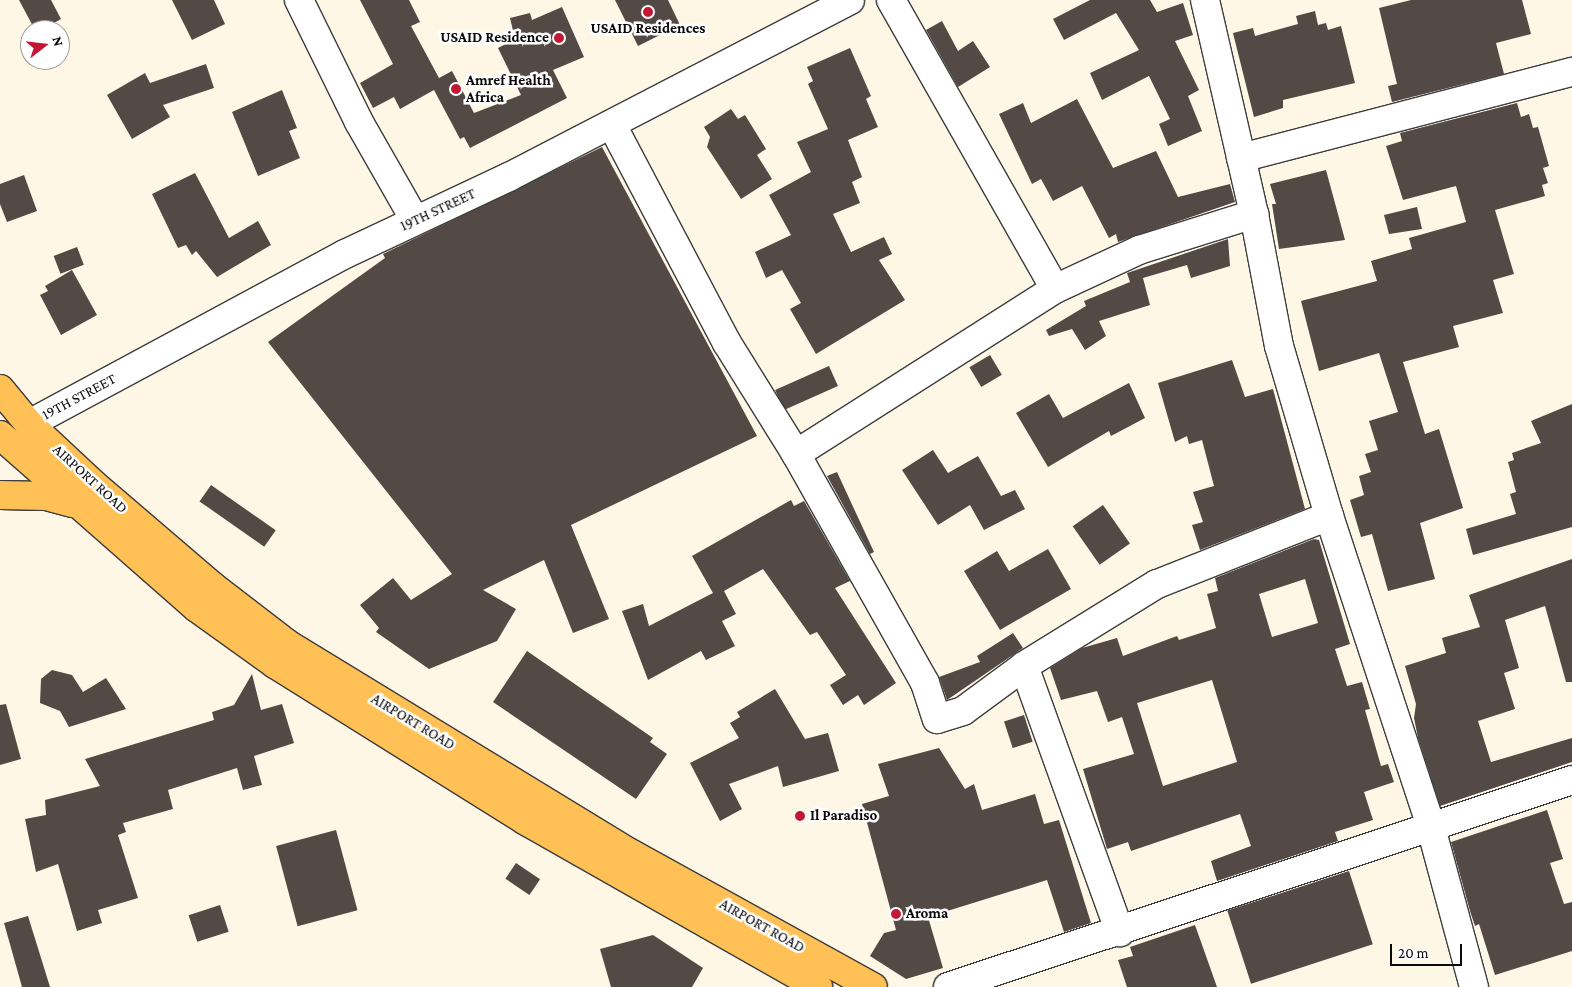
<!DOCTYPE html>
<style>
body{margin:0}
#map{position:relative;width:1572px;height:987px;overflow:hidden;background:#fff7e6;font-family:"Crimson Pro",serif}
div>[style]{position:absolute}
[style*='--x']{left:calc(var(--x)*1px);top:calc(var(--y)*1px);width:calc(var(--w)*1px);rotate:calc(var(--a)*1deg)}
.building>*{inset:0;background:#534945;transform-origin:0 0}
.roads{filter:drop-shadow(1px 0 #3d3d3d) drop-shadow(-1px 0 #3d3d3d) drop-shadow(0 1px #3d3d3d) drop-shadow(0 -1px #3d3d3d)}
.minor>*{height:28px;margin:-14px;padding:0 14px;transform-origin:14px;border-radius:14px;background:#fff}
.major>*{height:28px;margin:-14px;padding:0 14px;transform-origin:14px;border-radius:14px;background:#ffc056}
.dots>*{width:14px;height:14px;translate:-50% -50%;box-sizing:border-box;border:2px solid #fff;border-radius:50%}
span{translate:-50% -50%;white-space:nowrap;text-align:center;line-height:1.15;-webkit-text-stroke:5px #fff;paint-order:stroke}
.poi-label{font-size:15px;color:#0a0a0a;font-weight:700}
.right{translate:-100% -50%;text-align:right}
.left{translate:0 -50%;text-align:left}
.street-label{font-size:15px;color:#0a0a0a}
.north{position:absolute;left:20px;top:20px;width:50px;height:50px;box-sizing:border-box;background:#fff;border:1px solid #9d9d9d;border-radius:50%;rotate:74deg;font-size:14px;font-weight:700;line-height:20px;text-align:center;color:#0a0a0a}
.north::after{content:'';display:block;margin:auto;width:18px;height:22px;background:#c41736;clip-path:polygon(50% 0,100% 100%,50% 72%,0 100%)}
.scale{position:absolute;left:1390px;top:944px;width:72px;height:22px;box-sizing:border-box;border:2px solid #0a0a0a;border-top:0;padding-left:6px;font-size:15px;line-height:18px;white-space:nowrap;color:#0a0a0a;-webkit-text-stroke:4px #fff;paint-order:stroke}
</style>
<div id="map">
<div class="building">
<div style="clip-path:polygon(19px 0,51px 0,61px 19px,54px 23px,56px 30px,35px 30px)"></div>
<div style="clip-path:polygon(172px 0,214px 0,225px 24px,192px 40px)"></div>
<div style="clip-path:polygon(360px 0,409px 0,420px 22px,411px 26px,439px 78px,452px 71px,474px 113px,521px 95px,498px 48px,515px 39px,510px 18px,530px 13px,532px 20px,562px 7px,584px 57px,553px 70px,567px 98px,470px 148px,464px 137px,460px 139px,434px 90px,400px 109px,394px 97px,373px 108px,360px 83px,393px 64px)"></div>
<div style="clip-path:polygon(615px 0,668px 0,680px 25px,638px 46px)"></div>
<div style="clip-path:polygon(1090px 0,1150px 0,1157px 12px,1183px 3px,1193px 35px,1175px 41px,1199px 90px,1188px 96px,1202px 131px,1168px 146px,1159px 124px,1170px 119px,1149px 76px,1102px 100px,1090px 73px,1139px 50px,1116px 13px,1064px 40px,1053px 19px)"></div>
<div style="clip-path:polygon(1411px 0,1522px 0,1531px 34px,1496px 43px,1504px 74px,1392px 102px,1388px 86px,1397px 84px,1379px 8px)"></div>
<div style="clip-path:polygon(1315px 11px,1318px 25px,1326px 23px,1328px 30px,1341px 26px,1355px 83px,1283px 100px,1283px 108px,1254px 117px,1233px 33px,1253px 28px,1255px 36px,1298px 24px,1296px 16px)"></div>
<div style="clip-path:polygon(942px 21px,958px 51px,973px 41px,990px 67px,958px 87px,926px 30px)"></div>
<div style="clip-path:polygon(850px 48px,871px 96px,866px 99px,878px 127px,848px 140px,862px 177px,852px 182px,860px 203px,833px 214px,851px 252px,884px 237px,892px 254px,879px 260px,905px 300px,816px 354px,790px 309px,801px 303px,782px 270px,766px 278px,755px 252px,791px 235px,769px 195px,811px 172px,797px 142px,828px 129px,808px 84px,813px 81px,807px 67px)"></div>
<div style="clip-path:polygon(206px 64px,214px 88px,163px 105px,170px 117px,132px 139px,107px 95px,145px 73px,150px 83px)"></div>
<div style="clip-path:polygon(282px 90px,297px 128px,289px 131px,300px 158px,258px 176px,232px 112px)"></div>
<div style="clip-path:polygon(1077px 99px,1113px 168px,1156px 151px,1178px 197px,1230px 184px,1235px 202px,1118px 242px,1116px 234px,1109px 238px,1082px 186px,1053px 201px,1041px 179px,1032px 184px,999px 114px,1023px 103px,1031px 123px)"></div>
<div style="clip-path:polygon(1517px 103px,1521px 117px,1529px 114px,1533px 128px,1538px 127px,1549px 166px,1543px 168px,1548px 183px,1542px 185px,1545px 196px,1495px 210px,1514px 274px,1493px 280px,1503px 313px,1453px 326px,1459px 347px,1403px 362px,1425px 434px,1439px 429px,1463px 508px,1420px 523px,1435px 579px,1388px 591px,1372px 534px,1361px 537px,1350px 500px,1364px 495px,1359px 476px,1371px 472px,1365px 454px,1378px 450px,1369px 421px,1398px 412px,1379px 353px,1319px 371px,1301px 301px,1377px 281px,1371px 261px,1412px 249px,1409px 238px,1466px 222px,1456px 186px,1403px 200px,1386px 146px,1402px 141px,1400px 133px)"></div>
<div style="clip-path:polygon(731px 109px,738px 119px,745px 115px,766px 149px,757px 155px,772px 179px,741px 199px,707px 147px,710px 137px,704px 127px)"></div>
<div style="clip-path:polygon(602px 147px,757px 436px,571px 525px,609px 619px,573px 633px,544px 560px,483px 590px,516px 609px,497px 641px,429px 669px,376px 632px,379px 628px,360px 605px,393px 578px,411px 600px,452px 574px,268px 342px,385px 258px,383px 254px)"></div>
<div style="clip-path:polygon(1326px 170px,1345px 240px,1279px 249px,1272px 204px,1276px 204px,1270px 184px)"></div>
<div style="clip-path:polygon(195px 173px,229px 238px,258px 221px,271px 245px,217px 277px,196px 251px,192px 255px,186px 245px,178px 248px,152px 194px)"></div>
<div style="clip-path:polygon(24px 175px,37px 211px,7px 222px,0 204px,0 184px)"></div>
<div style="clip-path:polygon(1417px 207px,1422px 229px,1389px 234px,1384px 215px)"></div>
<div style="clip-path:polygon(1228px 239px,1230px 266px,1191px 278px,1187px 265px,1143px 278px,1150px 305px,1099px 321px,1106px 336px,1085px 350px,1072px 329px,1049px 336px,1046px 330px,1086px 306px,1084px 301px,1130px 282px,1127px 273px)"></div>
<div style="left:77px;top:247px;width:19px;height:25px;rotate:69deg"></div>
<div style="clip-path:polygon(72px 270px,97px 315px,61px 335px,40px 295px,48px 291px,45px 286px)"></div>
<div style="left:990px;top:355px;width:23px;height:24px;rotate:59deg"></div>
<div style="clip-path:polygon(1232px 360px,1245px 397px,1273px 389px,1305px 509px,1200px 550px,1192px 525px,1203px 522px,1193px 492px,1214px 486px,1202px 440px,1189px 444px,1187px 436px,1175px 442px,1158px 383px)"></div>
<div style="left:829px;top:366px;width:22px;height:59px;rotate:66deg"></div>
<div style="clip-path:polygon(1129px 383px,1145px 418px,1111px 436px,1109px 431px,1048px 467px,1016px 413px,1049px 394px,1063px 418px)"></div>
<div style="clip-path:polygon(1572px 404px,1572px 527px,1473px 555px,1466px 529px,1516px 514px,1510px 494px,1516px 492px,1508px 462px,1514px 460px,1512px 453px,1541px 443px,1531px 421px)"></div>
<div style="clip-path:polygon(933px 450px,948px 473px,978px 456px,1001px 496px,1015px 490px,1025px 509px,984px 530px,970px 505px,938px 525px,902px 470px)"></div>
<div style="clip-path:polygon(837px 472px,874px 552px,870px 554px,827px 476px)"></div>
<div style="left:211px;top:485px;width:79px;height:20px;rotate:35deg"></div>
<div style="clip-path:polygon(791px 500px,794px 506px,804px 501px,850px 581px,835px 588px,896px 683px,864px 705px,858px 695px,843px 705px,830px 685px,846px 675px,817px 632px,810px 635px,763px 569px,724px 591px,736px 614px,722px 621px,735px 646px,706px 660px,701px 651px,648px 680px,622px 611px,643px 604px,649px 626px,713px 593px,692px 556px)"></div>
<div style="left:1103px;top:505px;width:47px;height:37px;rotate:55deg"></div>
<div style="clip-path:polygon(evenodd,1314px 539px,1319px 540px,1350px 644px,1335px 649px,1347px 686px,1362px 682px,1370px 709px,1365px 710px,1381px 766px,1388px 764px,1394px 782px,1364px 792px,1373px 820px,1335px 832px,1338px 841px,1217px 881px,1211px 861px,1251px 846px,1240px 814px,1131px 851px,1128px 842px,1107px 849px,1083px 769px,1134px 754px,1122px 717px,1108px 722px,1097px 691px,1061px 700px,1050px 668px,1082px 648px,1117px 638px,1123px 656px,1177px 636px,1179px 640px,1216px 628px,1207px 594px,1218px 591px,1215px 578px,1314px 539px,1305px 579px,1318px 623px,1272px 637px,1259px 594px,1305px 579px,1314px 539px,1212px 680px,1237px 762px,1163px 786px,1137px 703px,1212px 680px)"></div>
<div style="clip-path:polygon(1048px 549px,1071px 589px,1000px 630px,964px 571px,997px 551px,1009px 571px)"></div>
<div style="clip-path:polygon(1572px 559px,1572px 682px,1566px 682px,1545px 606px,1505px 620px,1519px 668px,1504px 673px,1515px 709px,1478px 721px,1491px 762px,1572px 738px,1572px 762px,1440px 806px,1418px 738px,1414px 718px,1416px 704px,1405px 666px,1446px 653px,1442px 638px,1480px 627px,1469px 595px)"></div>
<div style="clip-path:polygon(1013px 633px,1023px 648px,947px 700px,939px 677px,980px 662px,977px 656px)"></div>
<div style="clip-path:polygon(527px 651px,653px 738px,650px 742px,667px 754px,636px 799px,493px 702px)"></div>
<div style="clip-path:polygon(52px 670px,72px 675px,83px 692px,106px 678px,126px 709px,69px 727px,60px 711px,40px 703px,41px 679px)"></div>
<div style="clip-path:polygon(252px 674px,261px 710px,282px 704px,294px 743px,254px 756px,262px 785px,243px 790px,237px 768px,168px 790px,173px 809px,123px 823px,126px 832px,118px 835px,138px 898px,98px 910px,102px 923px,77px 931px,58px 864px,36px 872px,25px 819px,46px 815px,45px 800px,100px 786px,85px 759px,214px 720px,212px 712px,234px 705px)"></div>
<div style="clip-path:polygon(775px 689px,805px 739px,828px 733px,839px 771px,783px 787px,778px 766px,729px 784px,742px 809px,720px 821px,690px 763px,739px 738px,730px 723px,740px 717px,737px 712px)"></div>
<div style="clip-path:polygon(6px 704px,21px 759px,0 765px,0 705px)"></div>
<div style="left:1024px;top:715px;width:28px;height:21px;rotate:72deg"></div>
<div style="clip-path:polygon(939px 748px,965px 789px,974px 784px,982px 810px,1035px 794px,1044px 824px,1059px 820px,1091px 923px,1064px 932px,1047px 880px,928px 917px,943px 968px,906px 979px,870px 956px,884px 933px,896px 930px,862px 804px,889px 796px,878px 764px)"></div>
<div style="clip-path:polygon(1547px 810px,1563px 859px,1550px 863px,1564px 904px,1572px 902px,1572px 951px,1495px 975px,1479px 924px,1475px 926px,1470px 911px,1451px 842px)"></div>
<div style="left:336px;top:830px;width:83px;height:62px;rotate:75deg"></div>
<div style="left:516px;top:863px;width:29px;height:19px;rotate:34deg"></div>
<div style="left:1349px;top:871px;width:77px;height:128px;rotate:72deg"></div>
<div style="left:220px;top:905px;width:28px;height:33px;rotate:72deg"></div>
<div style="clip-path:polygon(28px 916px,50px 987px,22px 987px,4px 923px)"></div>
<div style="clip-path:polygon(1195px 925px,1217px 987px,1127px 987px,1118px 960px,1133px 956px,1130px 947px)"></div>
<div style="clip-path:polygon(653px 935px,703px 968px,692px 987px,611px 987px,600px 949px)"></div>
</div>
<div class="roads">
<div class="minor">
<div style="--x:299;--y:0;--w:136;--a:63.8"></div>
<div style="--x:359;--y:122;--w:113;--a:60.3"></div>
<div style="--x:891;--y:0;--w:332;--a:60.4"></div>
<div style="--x:1205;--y:0;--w:220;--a:77.1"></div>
<div style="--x:1254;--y:214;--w:134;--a:79.3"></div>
<div style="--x:1279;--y:346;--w:177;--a:73.6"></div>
<div style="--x:1329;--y:516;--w:324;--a:71.8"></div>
<div style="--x:1430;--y:824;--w:169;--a:74.9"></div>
<div style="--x:612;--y:125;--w:246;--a:62.2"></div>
<div style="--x:727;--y:343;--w:131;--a:58.1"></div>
<div style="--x:796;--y:454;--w:263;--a:60.6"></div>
<div style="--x:925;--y:683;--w:38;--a:72"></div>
<div style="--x:937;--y:719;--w:27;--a:-17"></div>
<div style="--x:963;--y:711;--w:76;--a:-36.4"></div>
<div style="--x:1024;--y:666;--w:156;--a:-31.7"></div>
<div style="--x:1157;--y:584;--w:185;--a:-21.6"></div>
<div style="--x:1241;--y:158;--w:342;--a:-14.6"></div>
<div style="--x:29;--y:424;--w:359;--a:-28.3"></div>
<div style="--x:345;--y:254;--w:181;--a:-25.2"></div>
<div style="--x:509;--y:177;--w:384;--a:-27.4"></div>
<div style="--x:796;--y:454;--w:307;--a:-32.5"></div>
<div style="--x:1055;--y:289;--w:93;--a:-24.9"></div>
<div style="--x:1139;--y:250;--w:121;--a:-17.4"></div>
<div style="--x:1024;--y:666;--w:283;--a:70.2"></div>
<div style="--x:948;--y:987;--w:657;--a:-18.35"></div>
</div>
<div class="major">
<div style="--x:0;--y:389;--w:45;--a:50.4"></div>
<div style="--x:29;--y:424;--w:86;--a:43.1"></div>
<div style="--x:92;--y:483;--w:158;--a:40.6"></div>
<div style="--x:212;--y:586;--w:97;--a:37.5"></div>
<div style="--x:289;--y:645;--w:402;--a:31.4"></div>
<div style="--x:632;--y:854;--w:275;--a:28.9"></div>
<div style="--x:0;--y:435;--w:262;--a:41.3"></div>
<div style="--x:197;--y:608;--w:96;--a:35.7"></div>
<div style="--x:275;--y:664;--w:296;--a:32"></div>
<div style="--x:526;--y:821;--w:336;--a:29.6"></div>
<div style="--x:0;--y:495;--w:46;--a:1.2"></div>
<div style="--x:46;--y:496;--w:27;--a:15"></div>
</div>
</div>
<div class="dots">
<div style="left:648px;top:12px;background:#c41736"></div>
<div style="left:559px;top:38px;background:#c41736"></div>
<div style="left:456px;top:89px;background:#c41736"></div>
<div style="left:800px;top:816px;background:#c41736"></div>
<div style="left:896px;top:914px;background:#c41736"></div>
</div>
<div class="poi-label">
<span style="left:648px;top:29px">USAID Residences</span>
<span class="right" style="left:549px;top:38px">USAID Residence</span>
<span class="left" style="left:466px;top:89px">Amref Health<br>Africa</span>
<span class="left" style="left:810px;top:816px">Il Paradiso</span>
<span class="left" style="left:906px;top:914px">Aroma</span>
</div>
<div class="street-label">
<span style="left:438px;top:210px;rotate:-25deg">19TH STREET</span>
<span style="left:79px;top:397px;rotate:-28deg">19TH STREET</span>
<span style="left:90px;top:479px;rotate:42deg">AIRPORT ROAD</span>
<span style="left:413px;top:722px;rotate:31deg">AIRPORT ROAD</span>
<span style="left:762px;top:926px;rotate:29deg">AIRPORT ROAD</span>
</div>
<div class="north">N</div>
<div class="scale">20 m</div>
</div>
